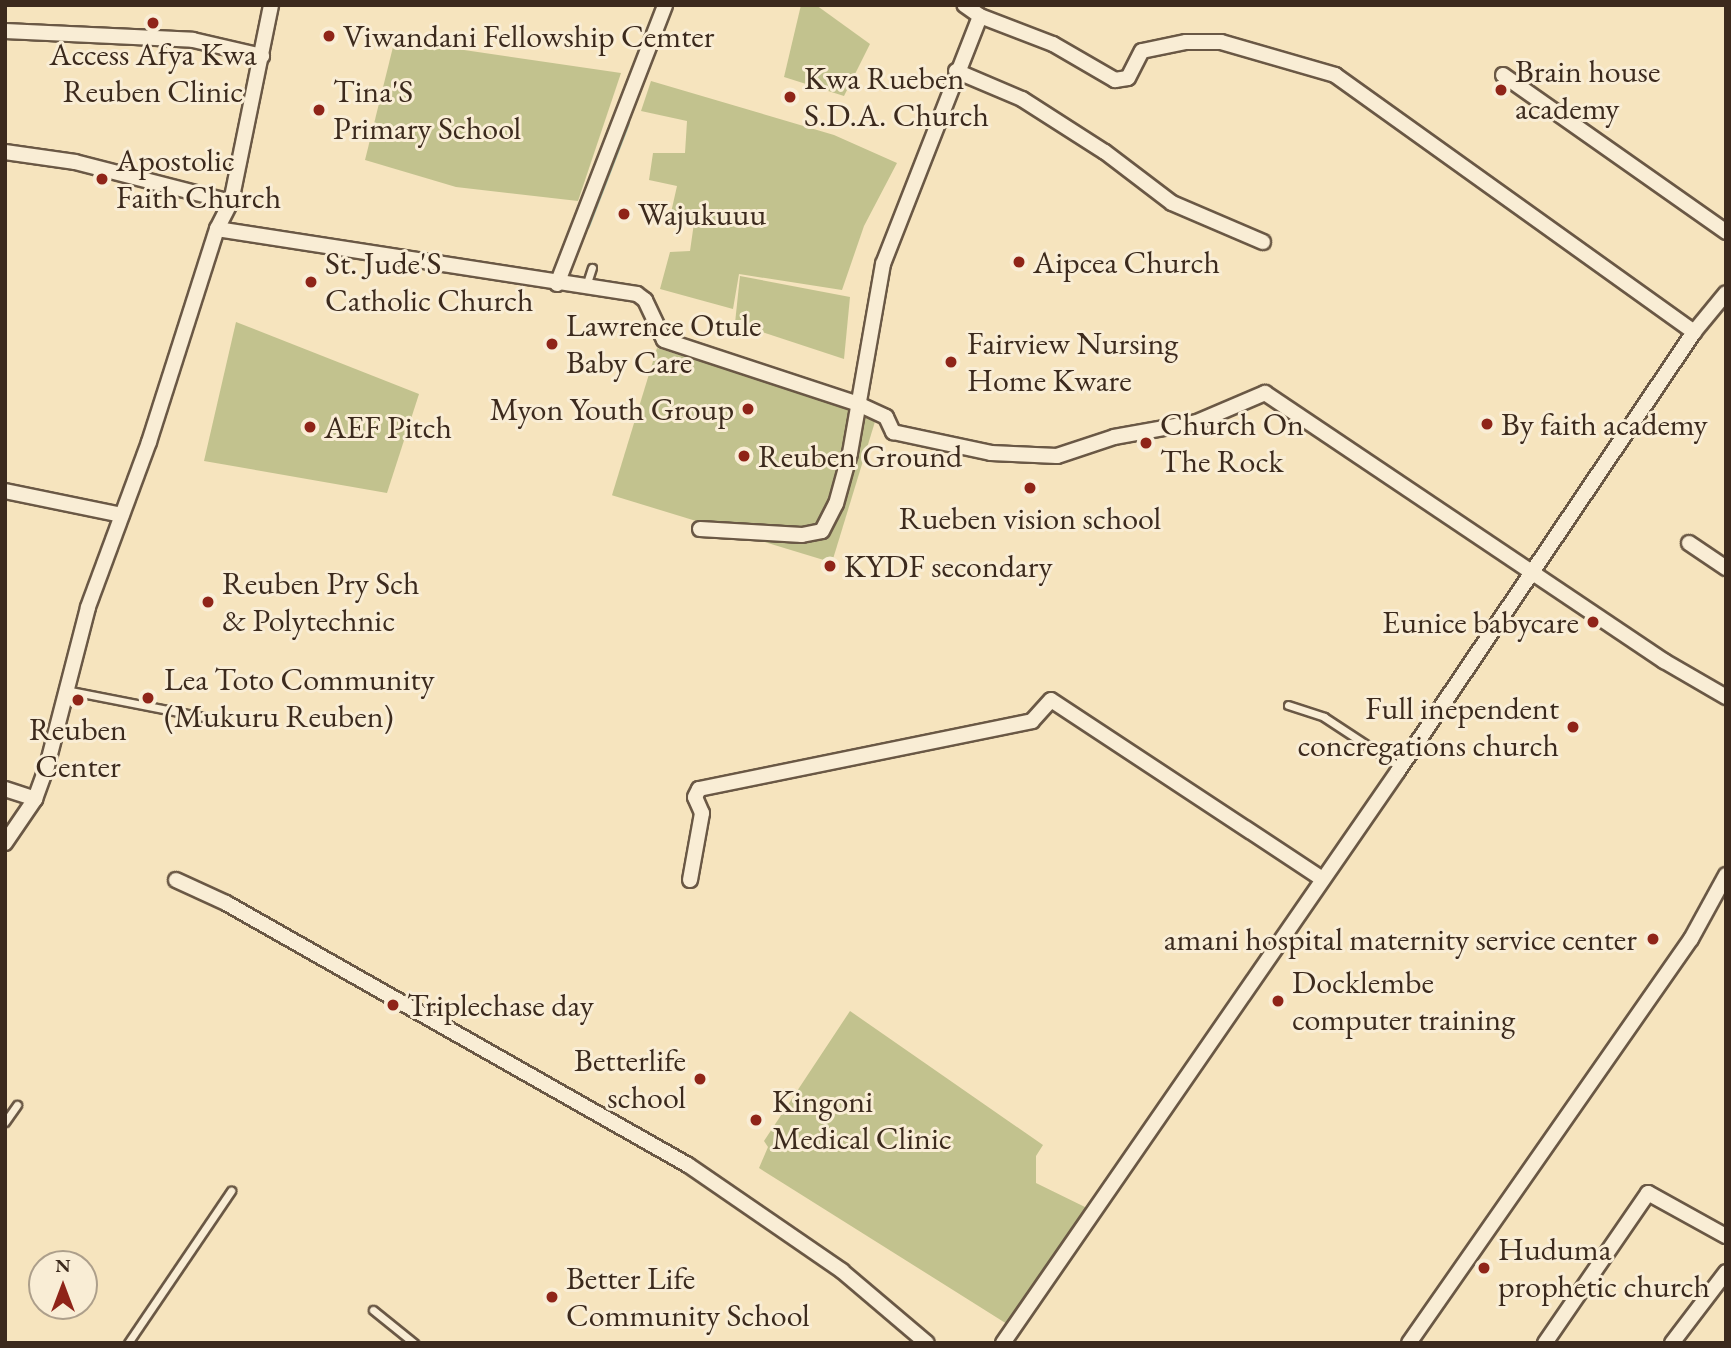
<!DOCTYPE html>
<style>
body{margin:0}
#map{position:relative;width:1731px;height:1348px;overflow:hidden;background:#f6e4be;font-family:"EB Garamond",serif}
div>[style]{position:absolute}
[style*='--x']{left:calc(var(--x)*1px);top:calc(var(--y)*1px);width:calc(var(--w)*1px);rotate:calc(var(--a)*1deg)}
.green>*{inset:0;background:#c2c28e;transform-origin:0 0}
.stream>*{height:4.5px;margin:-2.25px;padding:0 2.25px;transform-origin:2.25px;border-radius:2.25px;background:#9ebfac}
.roads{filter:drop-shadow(2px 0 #6a5845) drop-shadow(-2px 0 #6a5845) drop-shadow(0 2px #6a5845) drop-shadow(0 -2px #6a5845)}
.service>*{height:7px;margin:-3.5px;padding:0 3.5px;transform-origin:3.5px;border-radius:3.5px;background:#f9edd5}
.minor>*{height:14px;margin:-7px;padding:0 7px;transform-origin:7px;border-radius:7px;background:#f9edd5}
.dots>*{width:19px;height:19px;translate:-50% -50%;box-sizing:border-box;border:4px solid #f9edd5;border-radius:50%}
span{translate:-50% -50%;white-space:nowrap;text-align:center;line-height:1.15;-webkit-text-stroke:6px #f9edd5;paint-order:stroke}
.poi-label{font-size:32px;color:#3c2a1d}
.left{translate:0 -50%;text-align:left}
.right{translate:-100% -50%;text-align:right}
.frame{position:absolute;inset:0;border:7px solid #3c2a1d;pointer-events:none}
.north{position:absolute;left:28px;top:1250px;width:70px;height:70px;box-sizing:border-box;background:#f9edd5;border:2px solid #ad9f8b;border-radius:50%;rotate:0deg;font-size:19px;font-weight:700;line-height:28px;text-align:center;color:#3c2a1d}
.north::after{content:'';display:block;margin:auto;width:24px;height:32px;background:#8f2418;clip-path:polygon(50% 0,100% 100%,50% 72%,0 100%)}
</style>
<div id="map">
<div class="green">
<div style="clip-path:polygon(801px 5px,816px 5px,870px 44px,844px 96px,784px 77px)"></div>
<div style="clip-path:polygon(430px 45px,621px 73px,578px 201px,456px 187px,365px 160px,393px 47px)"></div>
<div style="clip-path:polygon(651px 81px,834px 135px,897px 163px,864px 226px,842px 290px,739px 274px,733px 309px,660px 289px,670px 252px,690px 251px,694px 223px,670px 217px,677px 186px,649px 180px,653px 153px,685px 153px,687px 121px,641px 111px)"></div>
<div style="clip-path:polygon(740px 276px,850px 297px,844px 359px,735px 323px)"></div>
<div style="clip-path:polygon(236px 322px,419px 394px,387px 493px,204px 461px)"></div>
<div style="left:657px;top:348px;width:230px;height:154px;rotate:17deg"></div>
<div style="clip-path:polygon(850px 1011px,1043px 1145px,1036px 1156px,1036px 1183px,1087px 1208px,1015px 1329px,759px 1168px,768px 1147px,764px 1141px)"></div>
</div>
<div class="stream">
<div style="--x:587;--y:226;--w:110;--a:-68.8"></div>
</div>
<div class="roads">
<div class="service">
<div style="--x:587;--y:283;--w:16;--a:-72"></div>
<div style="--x:66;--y:690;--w:140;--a:11.1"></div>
<div style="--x:1288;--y:705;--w:38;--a:18"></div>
<div style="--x:1324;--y:717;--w:91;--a:33.3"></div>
<div style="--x:5;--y:1122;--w:21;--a:-55"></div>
<div style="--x:373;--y:1310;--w:53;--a:38.8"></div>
<div style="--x:128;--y:1343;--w:184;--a:-55.9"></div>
</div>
<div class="minor">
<div style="--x:980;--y:16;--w:78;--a:21"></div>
<div style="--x:1053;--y:44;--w:72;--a:30.1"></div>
<div style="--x:1115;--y:80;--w:13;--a:-9"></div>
<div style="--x:1128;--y:78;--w:30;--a:-63"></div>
<div style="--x:1142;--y:51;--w:45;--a:-11.6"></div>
<div style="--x:1186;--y:42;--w:35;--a:0"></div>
<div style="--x:1221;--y:42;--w:119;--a:16.1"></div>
<div style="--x:1335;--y:75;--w:442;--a:35.6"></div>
<div style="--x:5;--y:31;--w:188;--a:2.7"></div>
<div style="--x:193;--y:40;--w:71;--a:13.1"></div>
<div style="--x:956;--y:71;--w:72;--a:23"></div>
<div style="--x:1022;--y:99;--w:98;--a:32.6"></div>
<div style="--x:1105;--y:152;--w:84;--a:37.3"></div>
<div style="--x:1172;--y:203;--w:99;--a:23.2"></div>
<div style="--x:1503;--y:75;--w:273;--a:35.1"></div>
<div style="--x:5;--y:152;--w:71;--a:8.1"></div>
<div style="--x:75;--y:162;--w:161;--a:14.4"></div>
<div style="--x:217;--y:229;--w:30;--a:-63"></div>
<div style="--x:231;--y:202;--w:201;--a:-78.5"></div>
<div style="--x:557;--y:284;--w:299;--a:-68.8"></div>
<div style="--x:5;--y:491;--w:119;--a:11.6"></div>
<div style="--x:700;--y:529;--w:102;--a:3.4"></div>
<div style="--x:802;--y:535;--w:20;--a:-11"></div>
<div style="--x:822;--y:531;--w:30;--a:-63"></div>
<div style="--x:836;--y:504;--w:53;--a:-74.6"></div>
<div style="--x:850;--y:453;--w:192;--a:-80.1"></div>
<div style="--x:883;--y:264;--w:266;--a:-68.6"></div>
<div style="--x:980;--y:16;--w:19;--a:-145"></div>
<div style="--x:1689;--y:543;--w:45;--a:34"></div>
<div style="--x:5;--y:789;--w:32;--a:18"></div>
<div style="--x:5;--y:843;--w:53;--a:-55.7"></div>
<div style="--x:35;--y:799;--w:35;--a:-70"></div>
<div style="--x:47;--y:766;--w:164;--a:-75.5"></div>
<div style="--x:88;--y:607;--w:176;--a:-69.7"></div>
<div style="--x:149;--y:442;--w:224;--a:-72.3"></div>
<div style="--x:217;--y:229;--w:425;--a:8.8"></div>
<div style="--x:637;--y:294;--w:10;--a:37"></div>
<div style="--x:645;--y:300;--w:44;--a:64.6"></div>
<div style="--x:664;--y:340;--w:202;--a:18.2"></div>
<div style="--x:856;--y:403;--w:33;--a:25"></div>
<div style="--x:886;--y:417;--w:17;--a:65"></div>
<div style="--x:893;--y:432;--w:100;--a:12.1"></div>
<div style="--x:991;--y:453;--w:66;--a:2.6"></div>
<div style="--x:1057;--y:456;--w:60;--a:-18.4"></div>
<div style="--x:1114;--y:437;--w:84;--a:-10.2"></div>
<div style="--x:1197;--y:422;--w:74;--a:-23.1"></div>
<div style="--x:1265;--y:393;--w:481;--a:33.9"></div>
<div style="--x:1664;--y:661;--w:72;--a:30.1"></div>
<div style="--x:176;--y:880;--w:55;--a:24.7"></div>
<div style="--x:226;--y:903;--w:531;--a:29.56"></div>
<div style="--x:688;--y:1165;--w:187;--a:34.5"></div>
<div style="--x:842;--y:1271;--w:111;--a:40.3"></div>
<div style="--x:690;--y:880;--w:68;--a:-79.8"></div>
<div style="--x:702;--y:813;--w:17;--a:-114"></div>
<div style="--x:695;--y:797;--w:9;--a:-63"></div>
<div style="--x:699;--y:789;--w:340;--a:-11.5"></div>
<div style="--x:1032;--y:721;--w:28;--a:-48"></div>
<div style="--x:1051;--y:700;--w:323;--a:33.4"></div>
<div style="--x:1003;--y:1343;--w:695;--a:-55.37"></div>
<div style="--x:1398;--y:771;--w:529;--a:-56.01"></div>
<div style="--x:1694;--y:332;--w:50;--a:-50.6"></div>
<div style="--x:1409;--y:1343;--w:493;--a:-55.1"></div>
<div style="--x:1691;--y:939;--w:73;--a:-61.3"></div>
<div style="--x:1545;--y:1343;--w:182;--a:-55.5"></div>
<div style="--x:1648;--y:1193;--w:89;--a:28.9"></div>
<div style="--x:1672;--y:1343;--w:89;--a:-52.7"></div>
</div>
</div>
<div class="dots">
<div style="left:153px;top:23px;background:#8f2418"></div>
<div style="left:329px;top:36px;background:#8f2418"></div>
<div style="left:1501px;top:90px;background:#8f2418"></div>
<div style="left:790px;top:97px;background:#8f2418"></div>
<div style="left:319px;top:110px;background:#8f2418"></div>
<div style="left:102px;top:179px;background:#8f2418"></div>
<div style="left:624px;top:214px;background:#8f2418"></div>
<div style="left:1019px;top:262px;background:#8f2418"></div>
<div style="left:311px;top:282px;background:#8f2418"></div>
<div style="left:552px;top:344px;background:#8f2418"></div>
<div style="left:951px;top:362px;background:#8f2418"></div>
<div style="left:748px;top:409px;background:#8f2418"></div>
<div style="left:1487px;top:424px;background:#8f2418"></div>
<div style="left:310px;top:427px;background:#8f2418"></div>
<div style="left:1146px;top:443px;background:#8f2418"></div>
<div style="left:744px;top:456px;background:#8f2418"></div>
<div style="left:1030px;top:488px;background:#8f2418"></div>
<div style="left:830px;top:566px;background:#8f2418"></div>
<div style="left:208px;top:602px;background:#8f2418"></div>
<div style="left:1593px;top:622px;background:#8f2418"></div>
<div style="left:148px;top:698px;background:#8f2418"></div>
<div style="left:78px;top:700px;background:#8f2418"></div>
<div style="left:1573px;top:727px;background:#8f2418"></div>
<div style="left:1653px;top:939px;background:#8f2418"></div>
<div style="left:1278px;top:1001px;background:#8f2418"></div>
<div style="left:393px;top:1005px;background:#8f2418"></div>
<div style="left:700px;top:1079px;background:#8f2418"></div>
<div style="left:756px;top:1120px;background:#8f2418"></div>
<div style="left:1484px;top:1268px;background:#8f2418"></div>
<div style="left:552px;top:1297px;background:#8f2418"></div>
</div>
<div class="poi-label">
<span class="left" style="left:343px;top:36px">Viwandani Fellowship Cemter</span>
<span style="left:153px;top:73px">Access Afya Kwa<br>Reuben Clinic</span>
<span class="left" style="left:1515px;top:90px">Brain house<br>academy</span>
<span class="left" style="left:804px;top:97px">Kwa Rueben<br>S.D.A. Church</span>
<span class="left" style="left:333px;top:110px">Tina'S<br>Primary School</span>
<span class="left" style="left:116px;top:179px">Apostolic<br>Faith Church</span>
<span class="left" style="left:638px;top:214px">Wajukuuu</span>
<span class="left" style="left:1033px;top:262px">Aipcea Church</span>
<span class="left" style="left:325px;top:282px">St. Jude'S<br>Catholic Church</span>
<span class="left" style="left:566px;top:344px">Lawrence Otule<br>Baby Care</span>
<span class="left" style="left:967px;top:362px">Fairview Nursing<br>Home Kware</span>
<span class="right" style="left:734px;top:409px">Myon Youth Group</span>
<span class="left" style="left:1501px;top:424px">By faith academy</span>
<span class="left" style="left:1160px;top:443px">Church On<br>The Rock</span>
<span class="left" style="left:324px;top:427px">AEF Pitch</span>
<span class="left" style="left:758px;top:456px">Reuben Ground</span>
<span style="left:1030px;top:518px">Rueben vision school</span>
<span class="left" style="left:844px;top:566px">KYDF secondary</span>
<span class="left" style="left:222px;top:602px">Reuben Pry Sch<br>&amp; Polytechnic</span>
<span class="right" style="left:1579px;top:622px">Eunice babycare</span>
<span class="left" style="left:164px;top:698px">Lea Toto Community<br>(Mukuru Reuben)</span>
<span class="right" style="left:1559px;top:727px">Full inependent<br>concregations church</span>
<span style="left:78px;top:748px">Reuben<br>Center</span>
<span class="right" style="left:1637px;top:939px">amani hospital maternity service center</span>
<span class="left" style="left:1292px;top:1001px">Docklembe<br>computer training</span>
<span class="left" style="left:407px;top:1005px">Triplechase day</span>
<span class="right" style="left:686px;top:1079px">Betterlife<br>school</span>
<span class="left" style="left:772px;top:1120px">Kingoni<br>Medical Clinic</span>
<span class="left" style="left:1498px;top:1268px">Huduma<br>prophetic church</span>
<span class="left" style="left:566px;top:1297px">Better Life<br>Community School</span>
</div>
<div class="frame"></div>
<div class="north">N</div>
</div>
